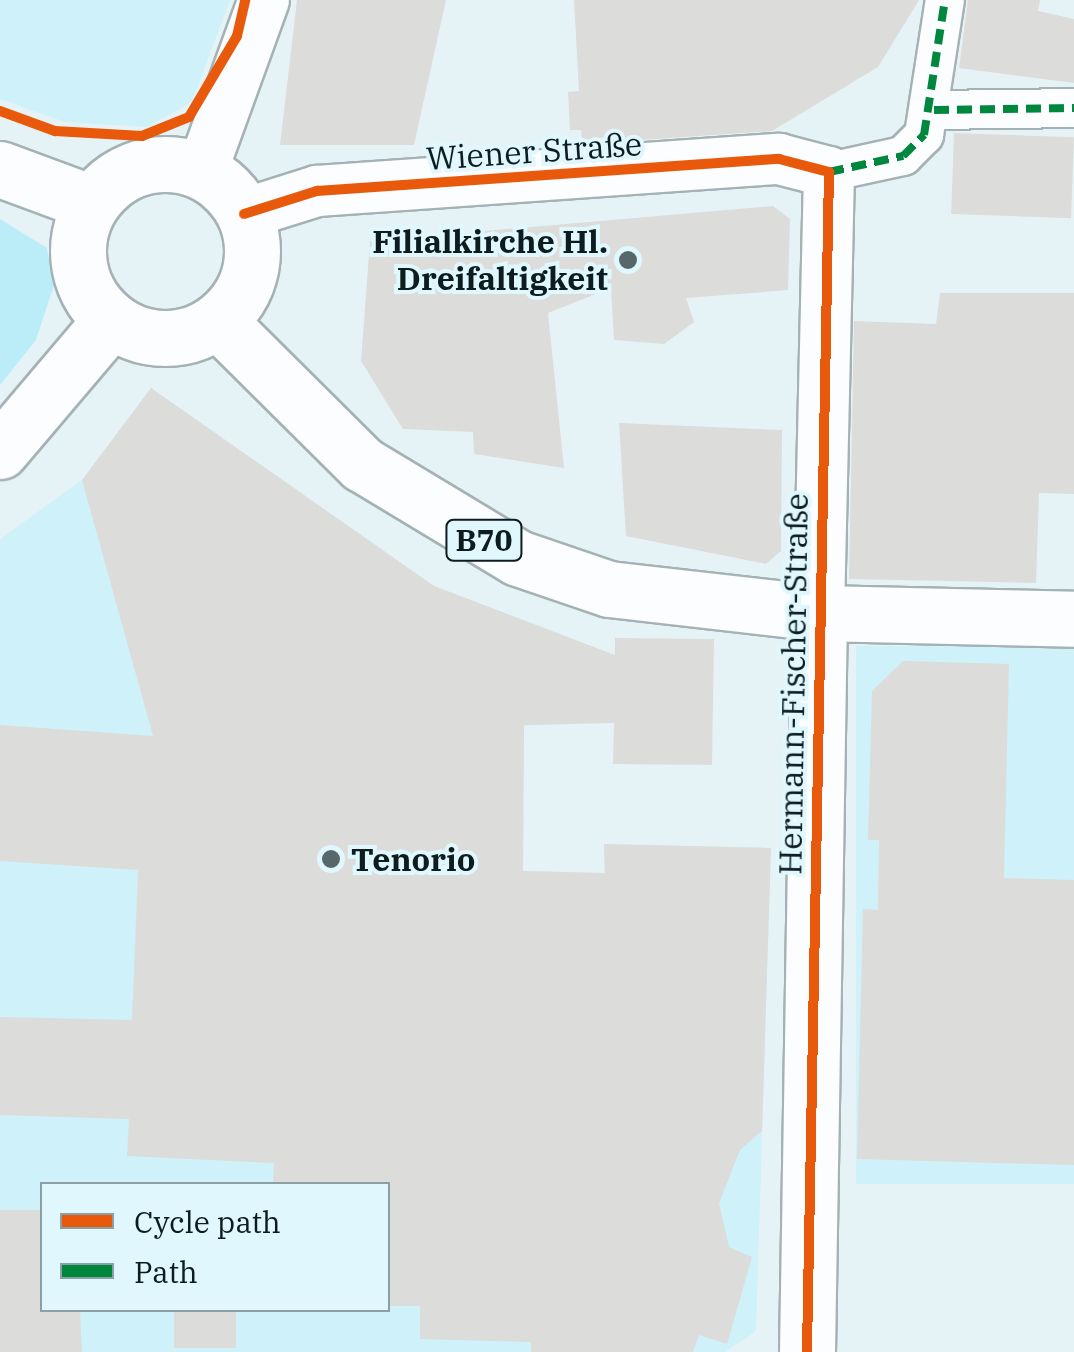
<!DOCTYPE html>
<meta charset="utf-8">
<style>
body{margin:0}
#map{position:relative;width:1074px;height:1352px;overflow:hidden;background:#e6f3f6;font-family:"IBM Plex Serif",serif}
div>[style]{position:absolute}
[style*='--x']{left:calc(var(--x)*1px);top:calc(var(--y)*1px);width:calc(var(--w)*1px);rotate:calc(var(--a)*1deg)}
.built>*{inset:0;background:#cff1f9;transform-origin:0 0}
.green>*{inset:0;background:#bbedf9}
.building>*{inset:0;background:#dcdcda;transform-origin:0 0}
.roads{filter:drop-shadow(2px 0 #a5b2b5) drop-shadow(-2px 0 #a5b2b5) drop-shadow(0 2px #a5b2b5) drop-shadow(0 -2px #a5b2b5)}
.pedestrian>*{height:38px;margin:-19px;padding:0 19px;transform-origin:19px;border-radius:19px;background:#fbfdfe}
.minor>*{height:50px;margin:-25px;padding:0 25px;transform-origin:25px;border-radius:25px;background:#fbfdfe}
.tertiary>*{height:55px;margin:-27.5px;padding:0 27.5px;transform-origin:27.5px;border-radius:27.5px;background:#fbfdfe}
.primary>*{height:55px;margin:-27.5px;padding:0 27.5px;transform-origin:27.5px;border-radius:27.5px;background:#fbfdfe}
.primary>.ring{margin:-27.5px;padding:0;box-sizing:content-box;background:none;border:55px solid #fbfdfe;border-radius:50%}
.quiet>*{height:8px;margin-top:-4px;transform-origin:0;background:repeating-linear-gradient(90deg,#00873e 0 15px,transparent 0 23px)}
.cycleway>*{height:10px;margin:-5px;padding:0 5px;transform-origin:5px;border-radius:5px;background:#e8590c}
.dots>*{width:28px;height:28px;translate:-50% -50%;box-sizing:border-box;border:5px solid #dff7fd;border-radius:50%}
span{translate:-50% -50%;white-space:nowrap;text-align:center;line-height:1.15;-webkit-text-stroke:8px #dff7fd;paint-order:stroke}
.shield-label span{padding:2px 8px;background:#dff7fd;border:2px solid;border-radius:8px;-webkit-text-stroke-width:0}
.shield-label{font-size:30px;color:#0c1c1f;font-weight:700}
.street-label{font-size:32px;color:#0c1c1f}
.poi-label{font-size:32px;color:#0c1c1f;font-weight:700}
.right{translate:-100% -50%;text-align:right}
.left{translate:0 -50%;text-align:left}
.legend{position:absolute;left:40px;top:1182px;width:350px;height:130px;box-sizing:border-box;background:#dff7fd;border:2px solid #8b9fa4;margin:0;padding:12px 18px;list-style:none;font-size:30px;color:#0c1c1f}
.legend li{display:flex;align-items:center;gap:20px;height:50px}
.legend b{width:50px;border:2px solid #8b9fa4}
</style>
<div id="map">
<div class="built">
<div style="clip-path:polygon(0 0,230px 0,192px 102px,147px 127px,65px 122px,0 99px)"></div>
<div style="clip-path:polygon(evenodd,151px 388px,434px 586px,575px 640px,573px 724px,524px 726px,523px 871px,604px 873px,604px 844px,771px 848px,756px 1331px,725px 1352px,0 1352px,0 539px,82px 480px,151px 388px,42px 1184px,388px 1184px,388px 1310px,42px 1310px,42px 1184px)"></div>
<div style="left:1074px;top:646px;width:538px;height:218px;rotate:90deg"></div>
</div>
<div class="green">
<div style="clip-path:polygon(0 219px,47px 248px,54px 285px,36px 340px,0 385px)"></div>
</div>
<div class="building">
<div style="clip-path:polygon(297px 0,446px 0,414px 145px,280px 145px)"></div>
<div style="clip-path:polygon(574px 0,919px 0,878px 67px,772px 131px,582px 144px,581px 130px,570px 130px,568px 92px,579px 91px)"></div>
<div style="clip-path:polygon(968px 0,1040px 0,1038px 11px,1074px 19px,1074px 83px,959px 68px)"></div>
<div style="left:954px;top:133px;width:120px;height:81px;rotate:2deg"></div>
<div style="clip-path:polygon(773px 206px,790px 219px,788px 290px,686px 298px,694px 322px,664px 344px,614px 340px,611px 288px,548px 313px,564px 468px,474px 454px,473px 432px,403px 429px,361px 361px,370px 241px)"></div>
<div style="clip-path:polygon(940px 293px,1074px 293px,1074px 494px,1039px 493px,1036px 583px,849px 579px,854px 321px,936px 324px)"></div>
<div style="clip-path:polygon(151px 388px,434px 586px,615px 655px,615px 638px,714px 639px,712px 765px,613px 764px,614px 723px,524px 725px,523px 871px,605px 873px,604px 844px,771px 848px,762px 1131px,740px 1150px,719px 1203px,729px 1247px,752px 1257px,727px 1344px,699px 1335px,693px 1352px,531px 1352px,531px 1342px,420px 1339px,420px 1306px,388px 1306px,388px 1184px,273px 1184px,274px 1163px,127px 1156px,129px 1119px,0 1115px,0 1017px,132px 1020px,138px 870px,0 861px,0 725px,153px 736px,82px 480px)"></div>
<div style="clip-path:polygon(619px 423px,782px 430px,781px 551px,766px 564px,626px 536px)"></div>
<div style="clip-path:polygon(903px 661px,1009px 664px,1004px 878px,1074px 880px,1074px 1165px,857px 1159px,863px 909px,878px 910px,879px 840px,868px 840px,872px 691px)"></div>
<div style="clip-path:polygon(0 1210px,42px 1210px,42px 1310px,80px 1310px,82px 1352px,0 1352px)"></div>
<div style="left:174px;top:1310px;width:62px;height:38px"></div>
</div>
<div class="roads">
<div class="pedestrian">
<div style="--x:934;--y:110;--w:140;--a:-0.8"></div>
<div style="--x:829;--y:172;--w:76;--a:-12.2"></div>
<div style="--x:903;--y:156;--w:30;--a:-45"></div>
<div style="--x:924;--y:135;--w:137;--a:-81.2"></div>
</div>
<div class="minor">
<div style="--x:202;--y:171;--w:182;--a:-70.1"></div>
<div style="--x:244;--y:214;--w:77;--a:-17.5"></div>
<div style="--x:317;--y:191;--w:463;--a:-4"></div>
<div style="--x:779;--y:159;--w:52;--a:14.6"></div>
<div style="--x:829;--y:172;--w:441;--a:91.3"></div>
</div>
<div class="tertiary">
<div style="--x:0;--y:451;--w:172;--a:-49.7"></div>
<div style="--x:807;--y:1352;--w:739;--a:-89.07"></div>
</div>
<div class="primary">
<div class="ring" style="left:78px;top:164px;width:119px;height:119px"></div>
<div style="--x:0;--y:169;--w:98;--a:20.3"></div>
<div style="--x:218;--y:321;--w:203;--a:44.8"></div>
<div style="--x:362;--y:464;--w:182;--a:31.1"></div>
<div style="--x:518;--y:558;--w:96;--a:18.8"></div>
<div style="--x:609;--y:589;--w:211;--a:6.5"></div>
<div style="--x:819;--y:613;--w:255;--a:1.3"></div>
</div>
</div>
<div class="quiet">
<div style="--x:934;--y:110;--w:140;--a:-0.8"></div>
<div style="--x:829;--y:172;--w:76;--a:-12.2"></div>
<div style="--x:903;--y:156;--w:30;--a:-45"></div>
<div style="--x:924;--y:135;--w:137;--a:-81.2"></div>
</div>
<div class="cycleway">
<div style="--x:0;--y:111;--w:59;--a:20"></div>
<div style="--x:55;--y:131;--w:87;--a:3.3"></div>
<div style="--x:142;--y:136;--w:51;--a:-22"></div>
<div style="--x:189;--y:117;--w:94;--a:-59.3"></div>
<div style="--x:237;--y:36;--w:37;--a:-77"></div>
<div style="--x:244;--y:214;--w:77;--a:-17.5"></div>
<div style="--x:317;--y:191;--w:463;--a:-4"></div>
<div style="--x:779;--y:159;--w:52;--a:14.6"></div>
<div style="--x:829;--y:172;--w:1180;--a:91.07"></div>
</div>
<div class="dots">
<div style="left:628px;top:260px;background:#58676a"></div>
<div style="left:331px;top:859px;background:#58676a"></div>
</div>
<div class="shield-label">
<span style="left:484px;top:540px">B70</span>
</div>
<div class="street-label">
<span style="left:534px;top:151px;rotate:-4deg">Wiener Straße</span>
<span style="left:793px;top:684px;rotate:-89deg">Hermann-Fischer-Straße</span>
</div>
<div class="poi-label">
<span class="right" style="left:608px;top:260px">Filialkirche Hl.<br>Dreifaltigkeit</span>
<span class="left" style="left:351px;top:859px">Tenorio</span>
</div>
<ul class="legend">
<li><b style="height:12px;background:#e8590c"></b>Cycle path</li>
<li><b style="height:12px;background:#00873e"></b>Path</li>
</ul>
</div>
